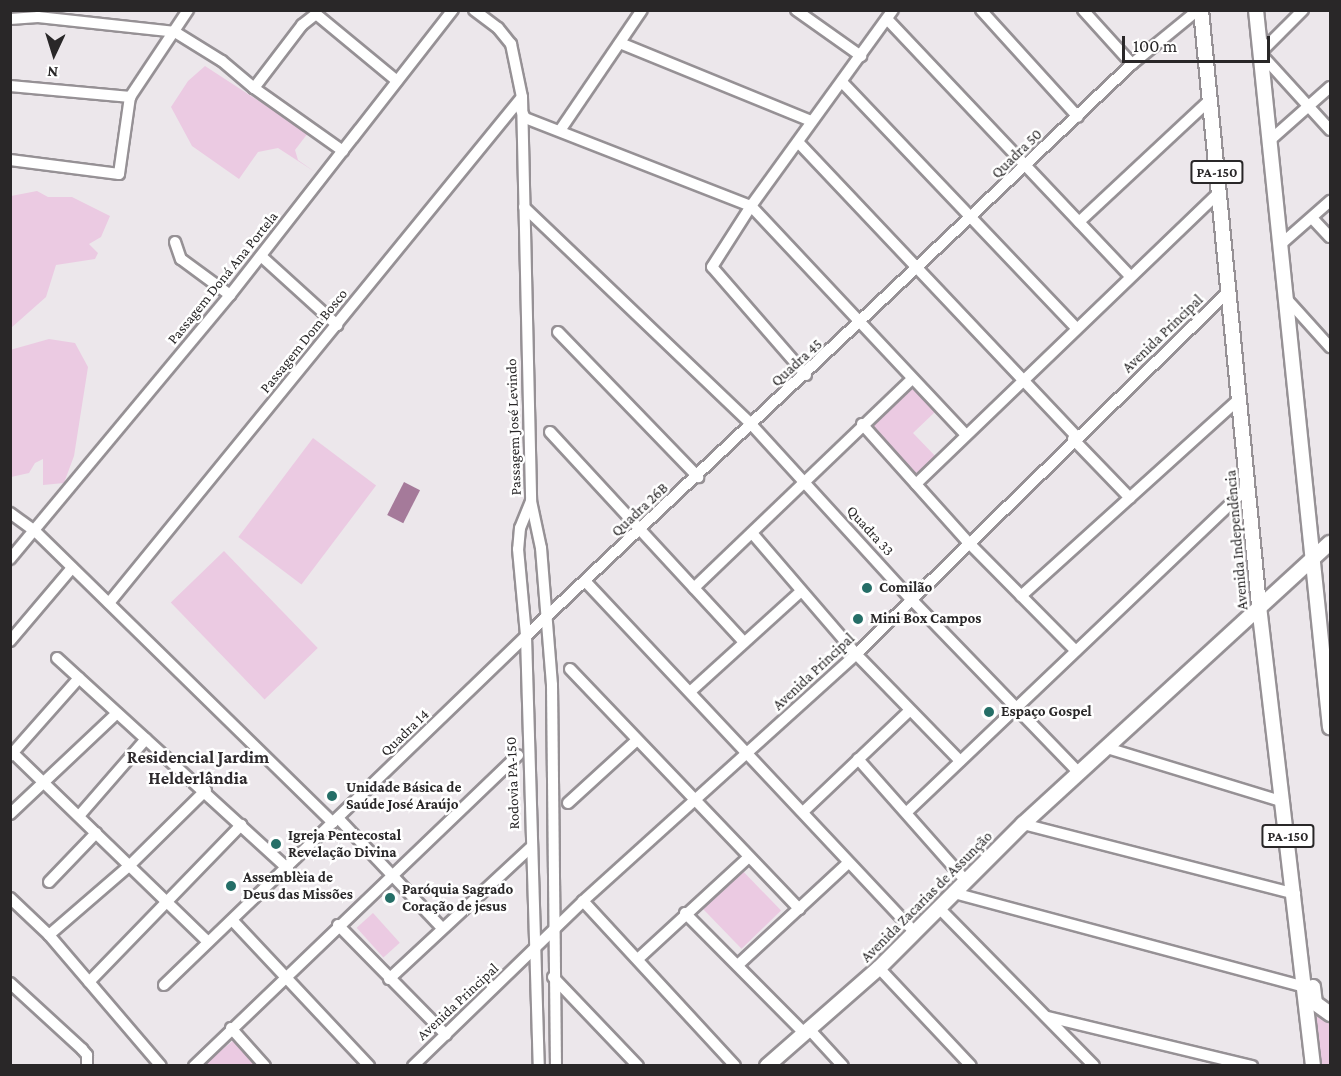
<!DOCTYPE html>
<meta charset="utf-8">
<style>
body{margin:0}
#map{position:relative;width:1341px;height:1076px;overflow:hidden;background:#ece7eb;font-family:"Crimson Pro",serif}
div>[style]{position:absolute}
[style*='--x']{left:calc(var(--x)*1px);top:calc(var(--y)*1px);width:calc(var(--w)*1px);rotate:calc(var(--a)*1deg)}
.green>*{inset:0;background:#ebcae2;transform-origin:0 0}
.water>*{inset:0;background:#a57a9a;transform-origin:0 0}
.roads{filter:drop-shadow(2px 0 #969195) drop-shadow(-2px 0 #969195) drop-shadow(0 2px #969195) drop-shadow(0 -2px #969195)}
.minor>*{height:10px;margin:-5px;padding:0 5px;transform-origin:5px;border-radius:5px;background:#fff}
.major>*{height:14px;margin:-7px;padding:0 7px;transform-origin:7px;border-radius:7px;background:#fff}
.dots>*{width:16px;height:16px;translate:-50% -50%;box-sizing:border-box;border:3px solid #fff;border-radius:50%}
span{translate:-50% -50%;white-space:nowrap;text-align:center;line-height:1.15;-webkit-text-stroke:5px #fff;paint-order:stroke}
.shield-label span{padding:2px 4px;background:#fff;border:2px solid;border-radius:4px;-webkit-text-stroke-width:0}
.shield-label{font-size:14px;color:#292728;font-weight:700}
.street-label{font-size:15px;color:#292728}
.poi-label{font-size:15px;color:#292728;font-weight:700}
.left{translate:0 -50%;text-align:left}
.quarter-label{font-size:18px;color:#2e2a2d;font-weight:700}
.frame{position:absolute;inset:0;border:12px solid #292728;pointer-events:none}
.north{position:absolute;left:24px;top:24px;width:60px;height:60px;-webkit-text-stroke:4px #fff;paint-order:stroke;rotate:184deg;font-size:16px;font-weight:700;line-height:24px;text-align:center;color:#292728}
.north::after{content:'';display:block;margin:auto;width:21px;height:27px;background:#292728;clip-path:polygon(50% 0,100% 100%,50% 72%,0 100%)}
.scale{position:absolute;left:1122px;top:36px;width:148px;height:27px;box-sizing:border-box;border:3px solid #292728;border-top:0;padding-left:8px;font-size:18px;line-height:21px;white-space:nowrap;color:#292728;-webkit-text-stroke:4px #fff;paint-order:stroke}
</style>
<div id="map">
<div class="green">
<div style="clip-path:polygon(205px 66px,308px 133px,295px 150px,298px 160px,315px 172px,278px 148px,258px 152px,239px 179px,192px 146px,171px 107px,188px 81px)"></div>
<div style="clip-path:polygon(37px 191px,48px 197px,72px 197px,110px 216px,101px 237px,89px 244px,98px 253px,95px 259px,56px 265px,46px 297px,11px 328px,11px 196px)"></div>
<div style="clip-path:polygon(49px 339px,75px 343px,88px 367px,74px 456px,64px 483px,43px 485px,43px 459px,35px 463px,29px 473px,11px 477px,10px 350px)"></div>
<div style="clip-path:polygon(911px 387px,936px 411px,913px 433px,938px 459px,918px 479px,867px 427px)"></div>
<div style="left:313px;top:438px;width:79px;height:124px;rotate:37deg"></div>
<div style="left:224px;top:551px;width:135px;height:74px;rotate:46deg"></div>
<div style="left:738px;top:866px;width:62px;height:55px;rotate:46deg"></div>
<div style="left:373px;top:913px;width:40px;height:22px;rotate:48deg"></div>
<div style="clip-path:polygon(1315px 1016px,1330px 1020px,1330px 1065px,1321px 1065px)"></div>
<div style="clip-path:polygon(234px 1040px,259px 1065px,202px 1066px)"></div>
</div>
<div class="water">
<div style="left:404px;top:482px;width:18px;height:37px;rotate:27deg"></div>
</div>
<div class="roads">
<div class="minor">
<div style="--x:474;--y:10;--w:30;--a:37"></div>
<div style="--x:498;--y:28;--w:21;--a:51"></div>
<div style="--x:511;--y:44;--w:54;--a:78.3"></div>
<div style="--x:522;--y:97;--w:404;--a:88.7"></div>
<div style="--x:531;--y:501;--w:48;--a:78"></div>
<div style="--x:541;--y:548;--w:137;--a:85.4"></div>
<div style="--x:552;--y:685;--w:381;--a:89.4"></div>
<div style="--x:796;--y:10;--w:80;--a:35.3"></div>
<div style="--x:981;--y:10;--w:144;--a:47.8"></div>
<div style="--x:1083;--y:10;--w:73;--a:47.8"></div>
<div style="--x:1303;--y:10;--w:61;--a:135"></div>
<div style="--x:1260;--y:53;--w:104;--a:47.7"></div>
<div style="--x:10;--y:19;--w:28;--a:-4"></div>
<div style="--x:38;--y:17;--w:138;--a:6.2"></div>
<div style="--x:175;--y:32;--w:55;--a:31.7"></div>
<div style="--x:222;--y:61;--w:42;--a:40.2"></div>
<div style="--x:254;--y:88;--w:109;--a:35.3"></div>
<div style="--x:887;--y:19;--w:354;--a:46.6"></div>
<div style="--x:620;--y:43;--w:206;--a:22.2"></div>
<div style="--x:842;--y:82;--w:340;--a:46.4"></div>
<div style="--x:10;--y:86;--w:121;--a:5.2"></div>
<div style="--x:254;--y:88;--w:79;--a:-52.7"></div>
<div style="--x:302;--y:25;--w:18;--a:-38"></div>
<div style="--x:316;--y:14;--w:105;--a:39.6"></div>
<div style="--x:521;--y:110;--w:9;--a:63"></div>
<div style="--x:525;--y:118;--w:243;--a:21.3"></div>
<div style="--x:751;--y:206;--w:314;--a:46.8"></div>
<div style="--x:561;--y:129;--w:144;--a:-55.8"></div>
<div style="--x:798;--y:142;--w:405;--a:46.6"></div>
<div style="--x:1268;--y:142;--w:83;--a:-41.6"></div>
<div style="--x:10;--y:160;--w:110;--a:7.3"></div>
<div style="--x:119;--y:174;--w:78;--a:-81.9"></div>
<div style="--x:130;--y:97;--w:105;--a:-56.3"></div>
<div style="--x:524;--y:207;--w:314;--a:43.7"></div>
<div style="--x:751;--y:424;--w:237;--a:47.6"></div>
<div style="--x:911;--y:599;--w:242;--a:46"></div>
<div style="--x:1312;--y:218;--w:26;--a:47"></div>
<div style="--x:1079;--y:222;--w:179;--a:-43"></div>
<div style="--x:175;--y:242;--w:18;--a:71"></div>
<div style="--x:181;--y:259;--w:61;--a:36.3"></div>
<div style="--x:1280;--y:245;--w:67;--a:-41.3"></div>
<div style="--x:261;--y:256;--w:103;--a:42.2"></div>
<div style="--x:1284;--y:296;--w:69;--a:48"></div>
<div style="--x:558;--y:332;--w:202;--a:46"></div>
<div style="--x:806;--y:375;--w:143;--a:-131"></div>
<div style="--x:712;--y:267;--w:72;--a:-57.4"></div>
<div style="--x:751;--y:206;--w:242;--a:-54.1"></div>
<div style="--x:862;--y:424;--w:159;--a:48.1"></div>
<div style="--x:968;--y:542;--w:153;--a:45.3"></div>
<div style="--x:550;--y:432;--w:284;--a:47.3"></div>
<div style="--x:1073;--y:439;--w:82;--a:46"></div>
<div style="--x:916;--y:484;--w:421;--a:-43.9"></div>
<div style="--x:531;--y:501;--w:29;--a:112"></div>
<div style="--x:520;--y:528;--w:21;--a:95"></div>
<div style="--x:518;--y:549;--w:87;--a:84.7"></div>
<div style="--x:526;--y:636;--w:430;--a:88.3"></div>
<div style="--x:10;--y:513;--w:31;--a:36"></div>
<div style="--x:35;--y:531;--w:417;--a:44.4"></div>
<div style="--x:752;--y:533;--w:160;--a:49.3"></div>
<div style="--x:856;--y:654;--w:149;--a:45.8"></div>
<div style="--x:10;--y:559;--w:344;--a:-50.2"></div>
<div style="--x:230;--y:295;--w:362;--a:-52"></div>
<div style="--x:585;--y:581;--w:482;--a:46.8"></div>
<div style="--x:694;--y:588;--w:302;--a:-43.8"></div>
<div style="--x:1021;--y:596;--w:295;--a:-42.1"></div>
<div style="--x:109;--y:603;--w:653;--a:-50.78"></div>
<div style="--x:10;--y:641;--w:96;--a:-49.7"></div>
<div style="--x:57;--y:658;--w:313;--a:42.4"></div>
<div style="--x:570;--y:669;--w:332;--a:46.3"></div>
<div style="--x:691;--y:691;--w:147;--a:-42.2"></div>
<div style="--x:1107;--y:748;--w:185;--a:17"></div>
<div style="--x:13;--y:753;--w:270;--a:44.1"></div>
<div style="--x:10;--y:756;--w:104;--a:-48.5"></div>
<div style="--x:858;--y:759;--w:164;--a:48.5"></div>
<div style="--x:568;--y:803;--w:92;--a:-42.4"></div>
<div style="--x:803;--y:812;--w:146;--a:-43.6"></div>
<div style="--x:907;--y:812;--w:471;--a:-43.6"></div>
<div style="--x:10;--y:814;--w:147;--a:-43.3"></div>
<div style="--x:79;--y:816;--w:102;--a:-49"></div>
<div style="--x:338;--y:818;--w:150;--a:46.6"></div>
<div style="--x:1023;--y:824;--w:281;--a:14.4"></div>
<div style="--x:49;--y:882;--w:68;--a:-46.2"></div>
<div style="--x:954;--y:893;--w:362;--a:15"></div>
<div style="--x:10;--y:898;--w:54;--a:43.5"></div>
<div style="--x:49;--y:935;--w:172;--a:49.5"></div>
<div style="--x:583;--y:901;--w:224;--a:47.3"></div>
<div style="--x:939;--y:908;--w:221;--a:45.5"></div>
<div style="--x:685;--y:913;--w:170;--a:45.2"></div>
<div style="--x:233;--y:921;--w:199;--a:46.8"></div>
<div style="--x:338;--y:925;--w:154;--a:45.5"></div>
<div style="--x:49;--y:935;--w:106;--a:-40.8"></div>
<div style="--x:129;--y:866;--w:108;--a:-44.6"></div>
<div style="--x:639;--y:958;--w:149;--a:-42.6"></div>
<div style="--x:739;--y:964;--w:149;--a:-42.8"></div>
<div style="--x:879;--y:968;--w:134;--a:46.8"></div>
<div style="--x:553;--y:977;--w:123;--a:46.3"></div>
<div style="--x:389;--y:979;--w:192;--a:-42.9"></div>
<div style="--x:89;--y:982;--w:219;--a:-45.9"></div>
<div style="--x:10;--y:983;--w:98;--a:42.5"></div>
<div style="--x:82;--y:1049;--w:8;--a:50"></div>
<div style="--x:87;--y:1055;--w:11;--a:90"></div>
<div style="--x:164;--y:985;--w:503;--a:-43.95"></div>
<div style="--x:526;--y:636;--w:833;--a:-43.35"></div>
<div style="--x:1132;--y:64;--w:85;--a:-39.3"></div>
<div style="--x:1048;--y:1017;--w:210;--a:13.5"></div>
<div style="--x:231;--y:1028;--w:51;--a:48.2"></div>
<div style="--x:809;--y:1029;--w:50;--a:47.4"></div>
<div style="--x:194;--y:1066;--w:449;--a:-43.8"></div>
<div style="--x:413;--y:1066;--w:237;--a:-44.1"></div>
<div style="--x:583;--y:901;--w:368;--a:-42.1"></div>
<div style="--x:856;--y:654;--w:519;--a:-44.22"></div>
</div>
<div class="major">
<div style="--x:1201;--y:10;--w:599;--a:84.44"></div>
<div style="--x:1259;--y:606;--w:463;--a:83.3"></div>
<div style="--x:1256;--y:10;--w:721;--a:84.11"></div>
<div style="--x:1313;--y:987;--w:16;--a:83"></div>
<div style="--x:1315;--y:1003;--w:19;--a:36"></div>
<div style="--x:767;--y:1066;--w:149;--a:-41.2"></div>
<div style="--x:879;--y:968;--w:204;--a:-45"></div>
<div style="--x:1023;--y:824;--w:416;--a:-42.5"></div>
</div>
</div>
<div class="dots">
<div style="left:867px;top:588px;background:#256e67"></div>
<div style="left:858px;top:619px;background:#256e67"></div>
<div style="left:989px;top:712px;background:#256e67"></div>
<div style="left:332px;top:796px;background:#256e67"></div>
<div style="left:276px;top:844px;background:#256e67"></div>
<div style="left:231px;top:886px;background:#256e67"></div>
<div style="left:390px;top:898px;background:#256e67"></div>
</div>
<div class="shield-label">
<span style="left:1217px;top:172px">PA-150</span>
<span style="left:1288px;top:836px">PA-150</span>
</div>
<div class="street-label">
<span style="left:1017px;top:154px;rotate:-44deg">Quadra 50</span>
<span style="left:223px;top:278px;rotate:-51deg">Passagem Doná Ana Portela</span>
<span style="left:1163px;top:334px;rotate:-44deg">Avenida Principal</span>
<span style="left:304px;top:341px;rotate:-51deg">Passagem Dom Bosco</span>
<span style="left:797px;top:363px;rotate:-42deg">Quadra 45</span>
<span style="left:514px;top:427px;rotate:-92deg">Passagem José Levindo</span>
<span style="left:640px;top:510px;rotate:-43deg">Quadra 26B</span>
<span style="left:870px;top:531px;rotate:48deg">Quadra 33</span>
<span style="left:1237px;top:540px;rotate:-95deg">Avenida Independência</span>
<span style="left:814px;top:672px;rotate:-43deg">Avenida Principal</span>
<span style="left:405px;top:733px;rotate:-44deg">Quadra 14</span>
<span style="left:513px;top:783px;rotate:-92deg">Rodovia PA-150</span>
<span style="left:927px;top:897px;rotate:-45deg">Avenida Zacarias de Assunção</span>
<span style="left:458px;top:1002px;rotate:-43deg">Avenida Principal</span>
</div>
<div class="poi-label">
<span class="left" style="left:879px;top:588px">Comilão</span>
<span class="left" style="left:870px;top:619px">Mini Box Campos</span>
<span class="left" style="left:1001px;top:712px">Espaço Gospel</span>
<span class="left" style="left:346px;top:796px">Unidade Básica de<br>Saúde José Araújo</span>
<span class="left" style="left:288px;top:844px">Igreja Pentecostal<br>Revelação Divina</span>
<span class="left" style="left:243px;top:886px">Assemblèia de<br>Deus das Missões</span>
<span class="left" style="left:402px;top:898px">Paróquia Sagrado<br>Coração de jesus</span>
</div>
<div class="quarter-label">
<span style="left:198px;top:768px">Residencial Jardim<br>Helderlândia</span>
</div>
<div class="frame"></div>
<div class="north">N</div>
<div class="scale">100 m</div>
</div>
